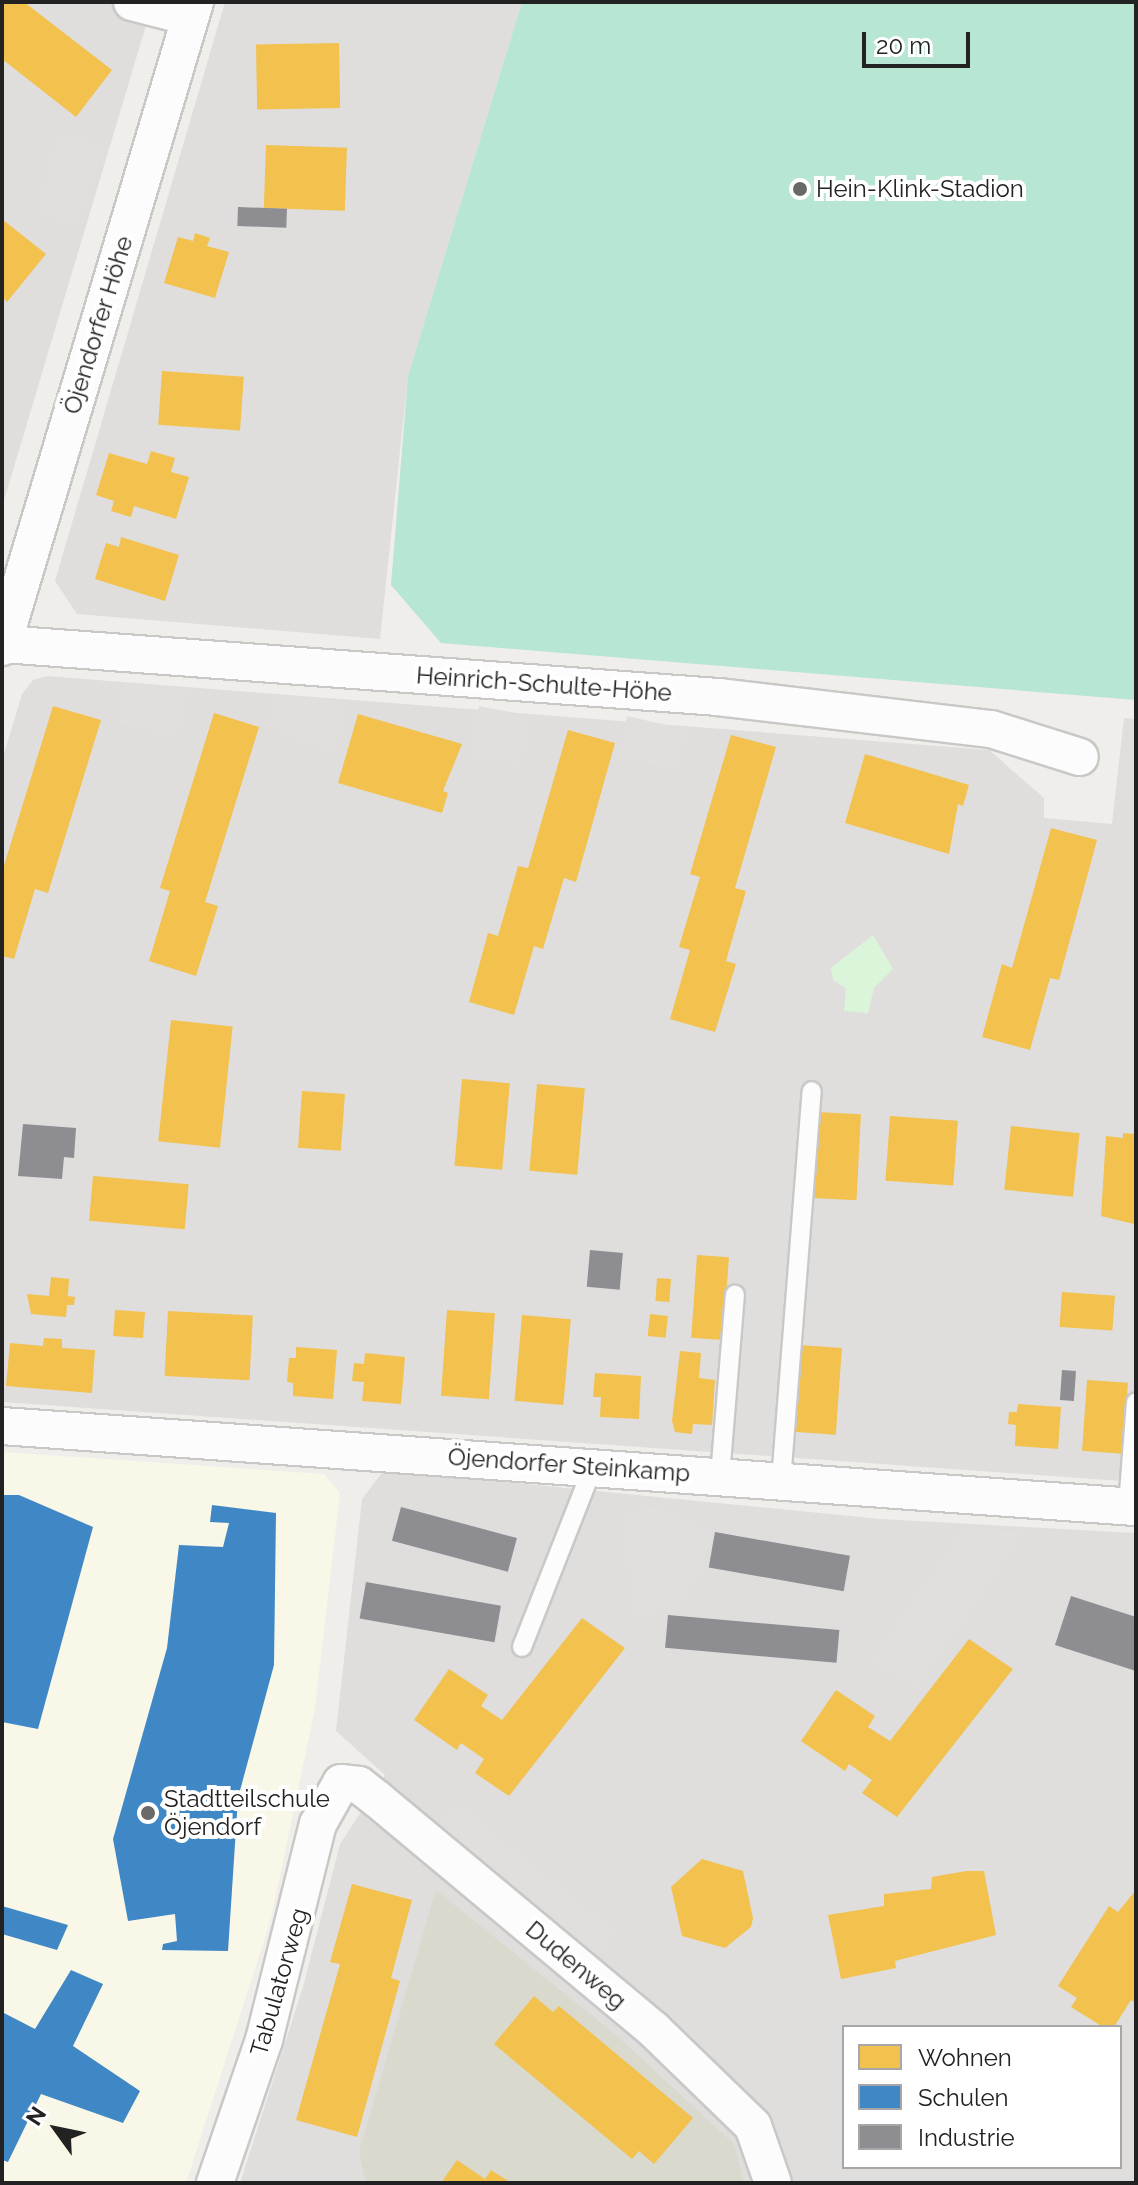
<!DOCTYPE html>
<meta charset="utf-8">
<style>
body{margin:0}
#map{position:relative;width:1138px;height:2185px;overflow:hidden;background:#f0eeeb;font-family:Raleway,sans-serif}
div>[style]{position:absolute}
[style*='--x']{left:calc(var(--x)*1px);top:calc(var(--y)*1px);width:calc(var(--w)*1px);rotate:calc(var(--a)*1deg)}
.residential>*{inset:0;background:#dfdedc}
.education>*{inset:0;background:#f8f7e8}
.construction>*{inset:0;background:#d9d9cd}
.park>*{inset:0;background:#daf5da}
.pitch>*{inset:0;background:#b7e6d2}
.parking>*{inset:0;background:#e0dfde;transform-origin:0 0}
.homes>*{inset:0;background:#f2c14e;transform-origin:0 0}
.schools>*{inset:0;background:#3f88c5}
.industry>*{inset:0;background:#8d8d92;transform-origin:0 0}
.roads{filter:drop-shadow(2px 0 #c9c8c7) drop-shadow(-2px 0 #c9c8c7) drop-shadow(0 2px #c9c8c7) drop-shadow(0 -2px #c9c8c7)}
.service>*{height:18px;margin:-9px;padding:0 9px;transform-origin:9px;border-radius:9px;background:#fdfcfc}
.minor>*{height:36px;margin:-18px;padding:0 18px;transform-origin:18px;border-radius:18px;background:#fdfcfc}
.dots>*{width:22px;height:22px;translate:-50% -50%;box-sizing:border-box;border:4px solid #fff;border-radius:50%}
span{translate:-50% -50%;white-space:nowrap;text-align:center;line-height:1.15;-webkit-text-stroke:8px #fff;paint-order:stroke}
.poi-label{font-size:24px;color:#222}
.left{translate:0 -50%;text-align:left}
.street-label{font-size:24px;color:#222}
.frame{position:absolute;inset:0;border:4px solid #222;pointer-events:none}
.legend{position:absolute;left:842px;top:2025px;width:280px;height:144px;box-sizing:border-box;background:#fff;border:2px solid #a7a7a7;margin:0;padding:10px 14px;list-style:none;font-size:24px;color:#222}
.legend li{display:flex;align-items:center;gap:16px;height:40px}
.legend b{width:40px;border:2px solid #a7a7a7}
.north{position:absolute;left:16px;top:2089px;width:80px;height:80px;-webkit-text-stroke:6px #fff;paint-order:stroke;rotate:303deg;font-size:22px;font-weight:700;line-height:32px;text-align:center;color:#222}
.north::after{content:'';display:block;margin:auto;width:28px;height:36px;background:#222;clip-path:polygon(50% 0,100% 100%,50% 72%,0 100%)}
.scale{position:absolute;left:862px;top:32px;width:108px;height:36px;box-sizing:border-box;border:4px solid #222;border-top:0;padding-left:10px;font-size:24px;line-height:28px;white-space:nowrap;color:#222;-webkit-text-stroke:6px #fff;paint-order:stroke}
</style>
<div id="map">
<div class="residential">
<div style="clip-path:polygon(2px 2px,153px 2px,2px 507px)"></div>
<div style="clip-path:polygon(225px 2px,522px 2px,408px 376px,380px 639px,77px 614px,55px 581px)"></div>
<div style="clip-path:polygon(47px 676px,989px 750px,1044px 798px,1044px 818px,1112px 824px,1124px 718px,1136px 719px,1136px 1482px,2px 1402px,2px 760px,22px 694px,33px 680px)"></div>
<div style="clip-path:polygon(evenodd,384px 1470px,880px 1519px,1136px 1533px,1136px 2183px,240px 2183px,303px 1987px,340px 1844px,385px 1775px,336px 1731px,362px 1499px,384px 1470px,844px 2027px,1120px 2027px,1120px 2167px,844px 2167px,844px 2027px)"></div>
</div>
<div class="education">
<div style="clip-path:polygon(2px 1452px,324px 1474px,340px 1493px,315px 1708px,271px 1919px,186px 2183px,2px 2183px)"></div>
</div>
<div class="construction">
<div style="clip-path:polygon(436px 1890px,616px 2035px,734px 2144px,744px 2183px,366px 2183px,359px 2152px)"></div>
</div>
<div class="park">
<div style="clip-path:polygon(873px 935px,893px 969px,874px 988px,868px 1013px,844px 1011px,846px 988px,833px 980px,831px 968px)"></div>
</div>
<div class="pitch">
<div style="clip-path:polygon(522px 2px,1136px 2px,1136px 700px,441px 643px,391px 585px,408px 376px)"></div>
</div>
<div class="parking">
<div style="clip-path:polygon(59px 134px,104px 146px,75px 225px,38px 209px)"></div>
<div style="clip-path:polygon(124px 684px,189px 691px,176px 737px,118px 722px)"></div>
<div style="clip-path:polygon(274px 695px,348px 701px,333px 753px,268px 725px)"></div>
<div style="left:479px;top:706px;width:51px;height:49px;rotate:11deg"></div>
<div style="left:627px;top:716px;width:61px;height:41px;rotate:13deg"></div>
<div style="clip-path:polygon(1136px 733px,1136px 802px,1120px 801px,1125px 752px)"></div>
<div style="clip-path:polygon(658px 1507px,711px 1533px,702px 1567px,678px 1605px,636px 1615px,623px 1512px)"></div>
<div style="clip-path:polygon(966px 1527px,1023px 1533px,917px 1685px,871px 1662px)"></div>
<div style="left:455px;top:1803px;width:207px;height:36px;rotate:39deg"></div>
</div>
<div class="homes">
<div style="clip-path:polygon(2px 2px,24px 2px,112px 70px,76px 117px,2px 59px)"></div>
<div style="left:339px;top:43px;width:65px;height:83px;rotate:89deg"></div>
<div style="left:266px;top:145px;width:81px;height:63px;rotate:2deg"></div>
<div style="clip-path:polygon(2px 219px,46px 254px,7px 302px,2px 297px)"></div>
<div style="clip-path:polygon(195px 233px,210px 238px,207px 246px,229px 252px,215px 298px,164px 283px,178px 237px,193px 241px)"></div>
<div style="left:162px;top:371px;width:82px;height:54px;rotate:4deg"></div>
<div style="clip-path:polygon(151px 451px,175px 458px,171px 472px,189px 477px,176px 519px,134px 506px,131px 517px,111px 511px,114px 501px,96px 495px,109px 453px,147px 464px)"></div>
<div style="clip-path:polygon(121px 537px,179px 555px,165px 601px,95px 579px,106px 543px,119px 547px)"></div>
<div style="clip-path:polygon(53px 706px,101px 720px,48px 893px,35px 889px,14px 959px,2px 956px,2px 872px)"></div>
<div style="clip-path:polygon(214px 713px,259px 727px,205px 902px,218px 906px,196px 976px,149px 961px,170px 891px,160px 888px)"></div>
<div style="clip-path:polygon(358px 714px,462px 744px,443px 791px,448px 793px,442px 813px,338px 783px)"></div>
<div style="clip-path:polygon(568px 730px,615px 743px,576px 882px,564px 878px,543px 949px,534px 946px,514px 1015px,469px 1002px,488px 933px,498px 936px,518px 866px,528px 868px)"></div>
<div style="clip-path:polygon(731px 735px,776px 747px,735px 888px,746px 891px,726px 961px,736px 964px,715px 1032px,670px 1019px,690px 950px,679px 947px,700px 877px,690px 874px)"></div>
<div style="clip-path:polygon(865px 754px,969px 785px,963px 806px,958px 804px,949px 854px,845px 823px)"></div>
<div style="clip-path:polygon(1051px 828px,1097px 840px,1059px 980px,1050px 978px,1030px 1050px,982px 1037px,1002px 964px,1012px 968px)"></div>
<div style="left:171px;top:1020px;width:62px;height:122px;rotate:6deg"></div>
<div style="left:462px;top:1079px;width:48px;height:87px;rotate:5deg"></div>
<div style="left:537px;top:1084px;width:48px;height:87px;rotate:5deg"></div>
<div style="left:302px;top:1091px;width:43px;height:57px;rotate:4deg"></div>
<div style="left:817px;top:1112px;width:44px;height:86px;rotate:3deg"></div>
<div style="left:890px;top:1116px;width:68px;height:65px;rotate:4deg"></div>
<div style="left:1011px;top:1126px;width:69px;height:64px;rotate:6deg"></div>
<div style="clip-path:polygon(1123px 1133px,1136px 1134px,1134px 1224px,1101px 1216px,1106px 1136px,1123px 1138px)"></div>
<div style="left:93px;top:1176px;width:96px;height:45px;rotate:5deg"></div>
<div style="left:697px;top:1255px;width:32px;height:83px;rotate:4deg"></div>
<div style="clip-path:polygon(51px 1277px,69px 1279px,68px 1296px,75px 1297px,74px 1305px,67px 1305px,66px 1317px,31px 1314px,27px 1294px,49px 1296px)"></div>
<div style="left:657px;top:1278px;width:14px;height:23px;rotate:4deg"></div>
<div style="left:1062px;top:1292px;width:53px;height:35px;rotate:4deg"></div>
<div style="left:115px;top:1310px;width:30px;height:26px;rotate:4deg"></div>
<div style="left:447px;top:1310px;width:48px;height:86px;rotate:4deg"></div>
<div style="left:168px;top:1311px;width:85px;height:65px;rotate:3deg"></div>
<div style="left:650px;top:1314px;width:18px;height:22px;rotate:6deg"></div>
<div style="left:522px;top:1315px;width:49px;height:86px;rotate:5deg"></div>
<div style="clip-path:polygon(44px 1338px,62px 1339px,62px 1348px,95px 1350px,92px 1393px,6px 1386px,10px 1343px,43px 1346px)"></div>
<div style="left:799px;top:1345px;width:43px;height:87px;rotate:4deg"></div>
<div style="clip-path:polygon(296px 1347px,337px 1350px,333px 1399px,293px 1396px,293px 1383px,287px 1382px,289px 1358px,296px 1358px)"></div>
<div style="clip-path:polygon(680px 1351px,701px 1353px,699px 1378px,715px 1380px,712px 1425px,693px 1424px,692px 1434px,675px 1432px,672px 1421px)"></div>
<div style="clip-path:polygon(365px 1353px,405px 1357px,401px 1404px,362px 1401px,364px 1382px,352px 1381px,354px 1363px,364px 1364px)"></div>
<div style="clip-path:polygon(595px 1373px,641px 1376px,639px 1419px,600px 1417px,601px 1397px,593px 1397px)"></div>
<div style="left:1087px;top:1380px;width:41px;height:71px;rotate:4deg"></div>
<div style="clip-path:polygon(1018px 1404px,1061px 1407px,1058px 1449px,1015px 1446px,1016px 1425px,1008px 1424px,1009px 1412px,1017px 1412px)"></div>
<div style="clip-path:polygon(582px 1618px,625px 1648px,509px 1796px,475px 1773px,484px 1759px,461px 1743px,457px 1750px,414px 1720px,449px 1669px,488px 1695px,481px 1706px,502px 1720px)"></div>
<div style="clip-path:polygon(969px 1639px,1013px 1669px,897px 1817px,862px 1793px,872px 1780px,849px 1764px,845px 1771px,801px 1741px,836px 1690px,875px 1716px,868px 1727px,890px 1741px)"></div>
<div style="clip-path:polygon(702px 1859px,743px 1871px,753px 1918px,751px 1927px,725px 1948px,682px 1936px,671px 1887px)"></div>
<div style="clip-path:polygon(966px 1871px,984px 1871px,996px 1935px,895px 1961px,896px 1968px,841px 1979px,828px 1915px,884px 1906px,884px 1894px,931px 1889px,932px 1877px)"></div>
<div style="clip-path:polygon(352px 1884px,412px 1900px,391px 1978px,400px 1981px,357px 2137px,296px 2120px,340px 1964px,330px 1962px)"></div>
<div style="clip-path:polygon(1136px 1890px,1136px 2003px,1131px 2000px,1114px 2027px,1103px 2027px,1071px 2007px,1077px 1998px,1058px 1986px,1109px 1906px,1118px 1912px)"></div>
<div style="clip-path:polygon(534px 1996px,553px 2012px,559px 2006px,693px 2118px,654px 2164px,639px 2151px,632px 2159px,494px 2044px)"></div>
<div style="clip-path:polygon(457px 2160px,485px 2179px,491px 2170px,511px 2183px,441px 2183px)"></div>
</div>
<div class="schools">
<div style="clip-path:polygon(2px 1495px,19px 1495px,93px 1527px,38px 1729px,2px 1722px)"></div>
<div style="clip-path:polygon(212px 1505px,276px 1513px,274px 1665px,238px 1798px,228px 1951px,162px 1950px,163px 1944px,177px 1941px,175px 1914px,128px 1921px,113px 1839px,167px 1648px,179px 1545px,223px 1547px,229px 1523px,210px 1522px)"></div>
<div style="clip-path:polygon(2px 1906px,68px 1925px,57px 1950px,2px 1934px)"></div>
<div style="clip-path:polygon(71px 1970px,103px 1984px,73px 2046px,140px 2091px,123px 2123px,41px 2094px,8px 2162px,2px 2160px,2px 2012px,35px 2029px)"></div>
</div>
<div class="industry">
<div style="left:238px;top:207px;width:49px;height:19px;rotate:2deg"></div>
<div style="clip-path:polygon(23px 1124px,76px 1128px,74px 1158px,64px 1157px,62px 1179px,18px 1176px)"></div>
<div style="left:590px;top:1250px;width:33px;height:37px;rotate:5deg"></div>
<div style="left:1062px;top:1370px;width:14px;height:30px;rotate:4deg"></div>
<div style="left:401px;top:1507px;width:120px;height:35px;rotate:15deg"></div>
<div style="left:715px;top:1532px;width:137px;height:36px;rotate:10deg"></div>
<div style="left:366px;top:1582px;width:137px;height:37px;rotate:10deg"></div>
<div style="clip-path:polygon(1071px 1596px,1136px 1617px,1136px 1671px,1055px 1645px)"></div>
<div style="left:668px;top:1615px;width:172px;height:33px;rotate:5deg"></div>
</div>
<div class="roads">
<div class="service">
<div style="--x:720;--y:1476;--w:182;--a:-85.3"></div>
<div style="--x:781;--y:1481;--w:391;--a:-85.5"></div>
<div style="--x:1128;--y:1506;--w:104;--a:-85.6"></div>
<div style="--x:522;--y:1647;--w:193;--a:-68.5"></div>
</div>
<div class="minor">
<div style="--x:132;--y:2;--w:60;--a:14.5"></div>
<div style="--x:3;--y:644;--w:717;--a:4.24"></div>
<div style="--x:718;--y:697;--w:275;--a:6.7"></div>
<div style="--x:991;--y:729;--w:93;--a:17.5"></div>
<div style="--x:2;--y:647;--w:673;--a:-73.34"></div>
<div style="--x:2;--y:1426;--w:1137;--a:4.09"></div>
<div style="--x:215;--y:2183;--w:151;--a:-71.1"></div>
<div style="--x:264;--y:2040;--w:223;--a:-76"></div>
<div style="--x:318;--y:1824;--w:47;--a:-60.7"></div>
<div style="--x:341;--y:1783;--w:18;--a:6"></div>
<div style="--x:359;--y:1785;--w:23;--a:38"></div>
<div style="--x:377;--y:1799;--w:361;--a:39.8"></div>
<div style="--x:654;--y:2030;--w:138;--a:44.1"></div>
<div style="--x:753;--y:2126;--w:60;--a:70.7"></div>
</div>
</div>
<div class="dots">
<div style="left:800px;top:189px;background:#6a6968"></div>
<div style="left:148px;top:1813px;background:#6a6968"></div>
</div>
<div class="poi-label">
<span class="left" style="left:816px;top:189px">Hein-Klink-Stadion</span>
<span class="left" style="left:164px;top:1813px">Stadtteilschule<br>Öjendorf</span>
</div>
<div class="street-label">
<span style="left:98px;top:325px;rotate:-73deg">Öjendorfer Höhe</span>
<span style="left:544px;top:684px;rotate:4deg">Heinrich-Schulte-Höhe</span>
<span style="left:569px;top:1465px;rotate:4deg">Öjendorfer Steinkamp</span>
<span style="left:576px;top:1965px;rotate:40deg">Dudenweg</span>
<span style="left:279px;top:1982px;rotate:-74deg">Tabulatorweg</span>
</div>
<div class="frame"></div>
<ul class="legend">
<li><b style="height:22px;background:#f2c14e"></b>Wohnen</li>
<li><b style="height:22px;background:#3f88c5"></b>Schulen</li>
<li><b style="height:22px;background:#8d8d92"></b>Industrie</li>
</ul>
<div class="north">N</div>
<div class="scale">20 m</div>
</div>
